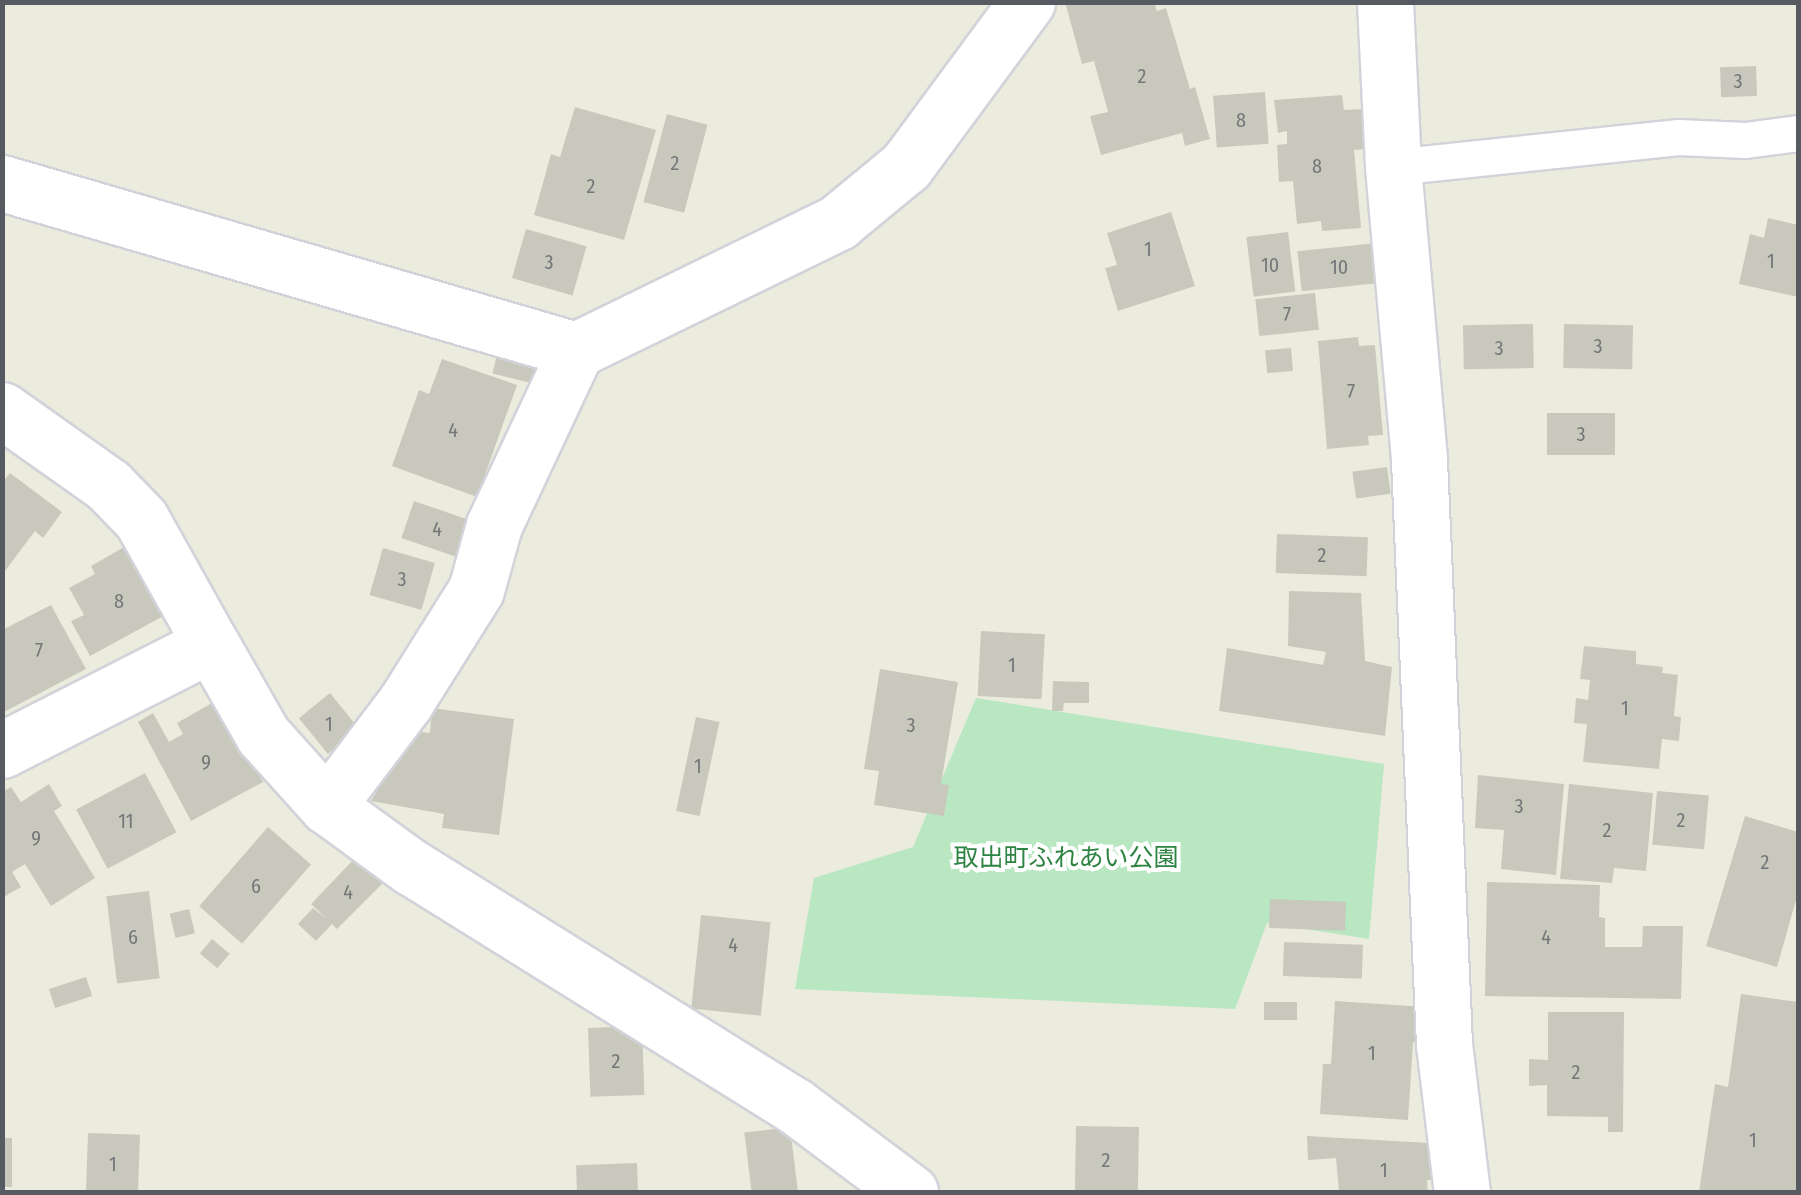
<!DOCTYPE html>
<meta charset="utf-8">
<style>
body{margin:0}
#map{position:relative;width:1801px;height:1195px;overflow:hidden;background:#ececde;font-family:"Fira Sans Condensed","Noto Sans JP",sans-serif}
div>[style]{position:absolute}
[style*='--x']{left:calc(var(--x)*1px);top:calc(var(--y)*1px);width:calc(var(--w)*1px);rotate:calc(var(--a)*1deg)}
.green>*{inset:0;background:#b8e7c1}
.building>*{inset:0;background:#c9c8bd;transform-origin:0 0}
.roads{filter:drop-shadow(2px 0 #d2d3da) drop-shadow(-2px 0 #d2d3da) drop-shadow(0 2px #d2d3da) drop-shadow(0 -2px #d2d3da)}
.lane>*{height:35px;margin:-17.5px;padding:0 17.5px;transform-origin:17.5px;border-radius:17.5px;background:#fff}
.street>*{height:55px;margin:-27.5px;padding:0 27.5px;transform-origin:27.5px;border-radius:27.5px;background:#fff}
span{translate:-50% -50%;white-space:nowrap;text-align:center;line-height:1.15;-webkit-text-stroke:8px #fff;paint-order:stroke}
.number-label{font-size:20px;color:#747678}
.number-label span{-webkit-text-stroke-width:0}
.park-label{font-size:25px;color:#2d8341}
.frame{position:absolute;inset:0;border:5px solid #575a61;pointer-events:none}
</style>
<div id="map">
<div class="green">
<div style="clip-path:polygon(976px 698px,1384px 764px,1369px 939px,1267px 923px,1235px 1009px,795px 989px,814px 878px,913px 847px)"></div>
</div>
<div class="building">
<div style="clip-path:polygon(1065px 2px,1154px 2px,1157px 11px,1166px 8px,1190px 89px,1195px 87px,1210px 139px,1185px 146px,1182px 133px,1101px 155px,1090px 116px,1108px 112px,1094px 61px,1082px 64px)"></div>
<div style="left:1756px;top:66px;width:30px;height:36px;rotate:88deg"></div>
<div style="left:1265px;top:92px;width:52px;height:52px;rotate:86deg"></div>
<div style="clip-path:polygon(1342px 95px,1344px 110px,1364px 109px,1367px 149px,1354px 150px,1361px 228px,1322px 231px,1321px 221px,1297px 224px,1293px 181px,1279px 182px,1277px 145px,1287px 144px,1287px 131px,1278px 133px,1274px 100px)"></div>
<div style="clip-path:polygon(575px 107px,656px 130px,624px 240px,534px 215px,551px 154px,560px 157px)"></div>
<div style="left:667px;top:114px;width:42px;height:91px;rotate:15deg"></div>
<div style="clip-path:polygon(1171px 212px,1195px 286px,1118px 311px,1105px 268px,1117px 265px,1107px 233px)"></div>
<div style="clip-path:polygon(1768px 218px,1798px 225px,1798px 297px,1739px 284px,1750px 234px,1764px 238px)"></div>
<div style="left:526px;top:229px;width:63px;height:51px;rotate:16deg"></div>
<div style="left:1288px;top:232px;width:60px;height:42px;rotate:83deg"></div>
<div style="left:1377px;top:243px;width:40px;height:80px;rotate:84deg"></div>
<div style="left:1315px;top:293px;width:37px;height:60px;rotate:84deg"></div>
<div style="left:1533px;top:324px;width:44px;height:70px;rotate:89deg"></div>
<div style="left:1564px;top:324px;width:69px;height:44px;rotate:1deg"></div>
<div style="clip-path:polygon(1358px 337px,1359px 346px,1375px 345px,1383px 435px,1368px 436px,1369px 445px,1327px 449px,1318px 341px)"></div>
<div style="left:1291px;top:348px;width:23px;height:26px;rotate:85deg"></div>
<div style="left:497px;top:355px;width:45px;height:19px;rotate:14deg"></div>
<div style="clip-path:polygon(442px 359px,517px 385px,477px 497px,392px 466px,419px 390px,429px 394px)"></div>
<div style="left:1547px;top:413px;width:68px;height:42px"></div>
<div style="left:1387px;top:467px;width:27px;height:35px;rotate:82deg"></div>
<div style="clip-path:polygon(10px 473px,62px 512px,43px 538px,35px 531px,5px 571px,2px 483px)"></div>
<div style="left:414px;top:501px;width:61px;height:39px;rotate:19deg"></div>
<div style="left:1277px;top:534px;width:91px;height:39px;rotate:2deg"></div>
<div style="clip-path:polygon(131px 543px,169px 613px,90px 656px,71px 621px,84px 615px,69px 588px,95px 574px,91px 566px)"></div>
<div style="left:383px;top:548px;width:54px;height:49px;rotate:16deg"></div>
<div style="clip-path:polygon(1289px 591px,1361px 593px,1365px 661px,1392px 667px,1385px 736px,1219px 711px,1227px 648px,1323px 665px,1326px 652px,1288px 646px)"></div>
<div style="clip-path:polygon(51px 605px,86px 669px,2px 713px,2px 630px)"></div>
<div style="left:981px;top:631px;width:64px;height:65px;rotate:3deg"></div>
<div style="clip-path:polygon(1584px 646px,1636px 651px,1636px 664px,1663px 667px,1662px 673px,1678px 675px,1674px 716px,1681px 717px,1679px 741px,1662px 739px,1659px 769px,1583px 762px,1587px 724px,1574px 723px,1576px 698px,1588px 700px,1590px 680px,1580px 679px)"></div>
<div style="clip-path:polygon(880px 669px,958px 682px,941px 784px,949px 785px,944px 816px,874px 805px,879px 771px,864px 769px)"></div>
<div style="clip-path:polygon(1053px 681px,1089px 682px,1089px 703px,1064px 703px,1063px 711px,1052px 711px)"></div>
<div style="left:330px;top:693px;width:46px;height:40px;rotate:51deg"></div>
<div style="clip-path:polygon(219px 699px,263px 782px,191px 821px,138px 722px,153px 713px,169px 742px,183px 734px,177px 723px)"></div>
<div style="clip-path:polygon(432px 708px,514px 719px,499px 835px,442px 828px,444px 814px,371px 801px,412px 731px,430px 733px)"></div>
<div style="left:696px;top:717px;width:24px;height:96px;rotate:12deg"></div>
<div style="left:145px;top:773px;width:67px;height:78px;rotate:62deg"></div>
<div style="clip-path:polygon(1478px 775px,1564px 784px,1556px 875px,1501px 869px,1504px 830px,1475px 828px)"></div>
<div style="clip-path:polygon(49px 784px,62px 806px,54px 811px,95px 878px,51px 906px,25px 864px,12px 872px,21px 887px,2px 898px,2px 792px,11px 787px,21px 802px)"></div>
<div style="clip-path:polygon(1569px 784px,1653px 793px,1646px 871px,1614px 868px,1612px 883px,1560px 879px)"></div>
<div style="left:1657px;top:791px;width:52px;height:54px;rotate:5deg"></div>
<div style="clip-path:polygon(1745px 816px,1798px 832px,1798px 893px,1777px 967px,1706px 946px)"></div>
<div style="left:268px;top:827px;width:57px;height:105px;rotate:41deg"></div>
<div style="clip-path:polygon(359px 854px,385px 881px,337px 929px,332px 924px,316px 941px,298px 924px,313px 908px,327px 919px,311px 904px)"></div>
<div style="clip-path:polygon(1487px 882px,1600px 885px,1599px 917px,1605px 918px,1605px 947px,1642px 947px,1643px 926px,1683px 926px,1681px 999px,1485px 996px)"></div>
<div style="left:149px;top:891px;width:88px;height:43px;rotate:83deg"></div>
<div style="left:1270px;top:899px;width:76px;height:29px;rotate:2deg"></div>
<div style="left:189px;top:909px;width:25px;height:20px;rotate:76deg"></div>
<div style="left:701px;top:915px;width:70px;height:94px;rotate:6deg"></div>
<div style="left:212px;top:939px;width:23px;height:19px;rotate:40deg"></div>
<div style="left:1284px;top:942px;width:79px;height:34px;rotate:2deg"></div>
<div style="left:86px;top:977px;width:20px;height:39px;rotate:72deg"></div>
<div style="clip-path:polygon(1741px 994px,1798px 1002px,1798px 1192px,1699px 1192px,1715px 1084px,1728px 1087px)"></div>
<div style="clip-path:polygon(1335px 1001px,1425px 1007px,1423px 1043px,1413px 1042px,1408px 1120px,1320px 1114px,1323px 1064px,1331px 1064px)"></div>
<div style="left:1264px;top:1002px;width:33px;height:18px"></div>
<div style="clip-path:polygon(1548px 1012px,1624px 1012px,1623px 1132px,1608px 1132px,1608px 1117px,1547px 1116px,1547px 1085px,1529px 1086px,1529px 1059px,1548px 1060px)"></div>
<div style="left:642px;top:1026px;width:69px;height:54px;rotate:88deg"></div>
<div style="left:1076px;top:1126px;width:63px;height:66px;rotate:1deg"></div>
<div style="left:790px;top:1127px;width:65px;height:46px;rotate:83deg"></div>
<div style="left:88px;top:1133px;width:52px;height:59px;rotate:2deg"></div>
<div style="clip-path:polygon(1307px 1136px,1430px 1143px,1433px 1180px,1427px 1180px,1428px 1192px,1339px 1192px,1336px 1158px,1308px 1160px)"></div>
<div style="left:2px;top:1138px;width:10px;height:49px"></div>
<div style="left:637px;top:1163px;width:29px;height:61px;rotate:88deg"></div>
</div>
<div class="roads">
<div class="lane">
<div style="--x:1393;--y:167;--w:287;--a:-6"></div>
<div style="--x:1678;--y:137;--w:67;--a:2.6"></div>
<div style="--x:1745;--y:140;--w:53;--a:-7.5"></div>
</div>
<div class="street">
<div style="--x:1385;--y:2;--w:165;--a:87.2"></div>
<div style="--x:1393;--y:167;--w:294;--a:84.9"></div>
<div style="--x:1419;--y:460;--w:585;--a:87.55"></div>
<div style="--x:1444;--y:1044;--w:149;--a:83.1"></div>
<div style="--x:2;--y:183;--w:598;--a:16.22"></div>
<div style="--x:2;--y:410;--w:130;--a:35.3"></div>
<div style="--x:108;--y:485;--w:47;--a:45.9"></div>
<div style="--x:141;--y:519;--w:143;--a:60.8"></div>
<div style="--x:2;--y:750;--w:234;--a:-26.9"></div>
<div style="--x:211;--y:644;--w:105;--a:60.3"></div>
<div style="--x:263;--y:735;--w:96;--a:48"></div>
<div style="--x:910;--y:1192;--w:144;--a:-143.2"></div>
<div style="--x:795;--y:1106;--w:451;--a:-148.1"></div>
<div style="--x:412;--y:868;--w:105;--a:-143.9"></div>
<div style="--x:327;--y:806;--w:129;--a:-52.9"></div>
<div style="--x:405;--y:703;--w:133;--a:-57.9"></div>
<div style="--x:476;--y:590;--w:67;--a:-74.5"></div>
<div style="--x:494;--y:525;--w:193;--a:-64.9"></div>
<div style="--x:576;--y:350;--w:292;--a:-26"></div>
<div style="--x:838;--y:222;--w:88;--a:-39.5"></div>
<div style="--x:906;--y:166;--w:204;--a:-53.6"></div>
</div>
</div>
<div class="number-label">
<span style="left:1142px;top:76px">2</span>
<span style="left:1738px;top:81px">3</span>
<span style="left:1241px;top:120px">8</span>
<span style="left:675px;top:163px">2</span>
<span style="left:1317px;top:166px">8</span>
<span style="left:591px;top:186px">2</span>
<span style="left:1148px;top:249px">1</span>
<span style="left:1771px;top:261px">1</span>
<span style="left:549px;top:262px">3</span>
<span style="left:1270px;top:265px">10</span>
<span style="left:1339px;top:267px">10</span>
<span style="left:1287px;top:314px">7</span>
<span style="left:1598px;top:346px">3</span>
<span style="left:1499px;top:348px">3</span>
<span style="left:1351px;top:391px">7</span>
<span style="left:453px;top:430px">4</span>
<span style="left:1581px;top:434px">3</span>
<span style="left:437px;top:529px">4</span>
<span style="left:1322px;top:555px">2</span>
<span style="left:402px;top:579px">3</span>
<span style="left:119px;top:601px">8</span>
<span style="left:39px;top:650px">7</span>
<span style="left:1012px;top:665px">1</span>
<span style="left:1625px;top:708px">1</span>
<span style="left:329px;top:724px">1</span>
<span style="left:911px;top:725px">3</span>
<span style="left:206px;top:762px">9</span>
<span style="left:698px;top:766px">1</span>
<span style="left:1519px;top:806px">3</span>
<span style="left:1681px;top:820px">2</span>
<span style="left:126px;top:821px">11</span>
<span style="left:1607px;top:830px">2</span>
<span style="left:36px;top:838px">9</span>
<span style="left:1765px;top:862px">2</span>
<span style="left:256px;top:886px">6</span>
<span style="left:348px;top:892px">4</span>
<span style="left:133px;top:937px">6</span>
<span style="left:1546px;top:937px">4</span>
<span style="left:733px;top:945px">4</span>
<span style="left:1372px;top:1053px">1</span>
<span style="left:616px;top:1061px">2</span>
<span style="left:1576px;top:1072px">2</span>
<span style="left:1753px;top:1140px">1</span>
<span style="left:1106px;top:1160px">2</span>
<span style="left:113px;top:1164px">1</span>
<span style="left:1384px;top:1170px">1</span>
</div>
<div class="park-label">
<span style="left:1066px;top:858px">取出町ふれあい公園</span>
</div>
<div class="frame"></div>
</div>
